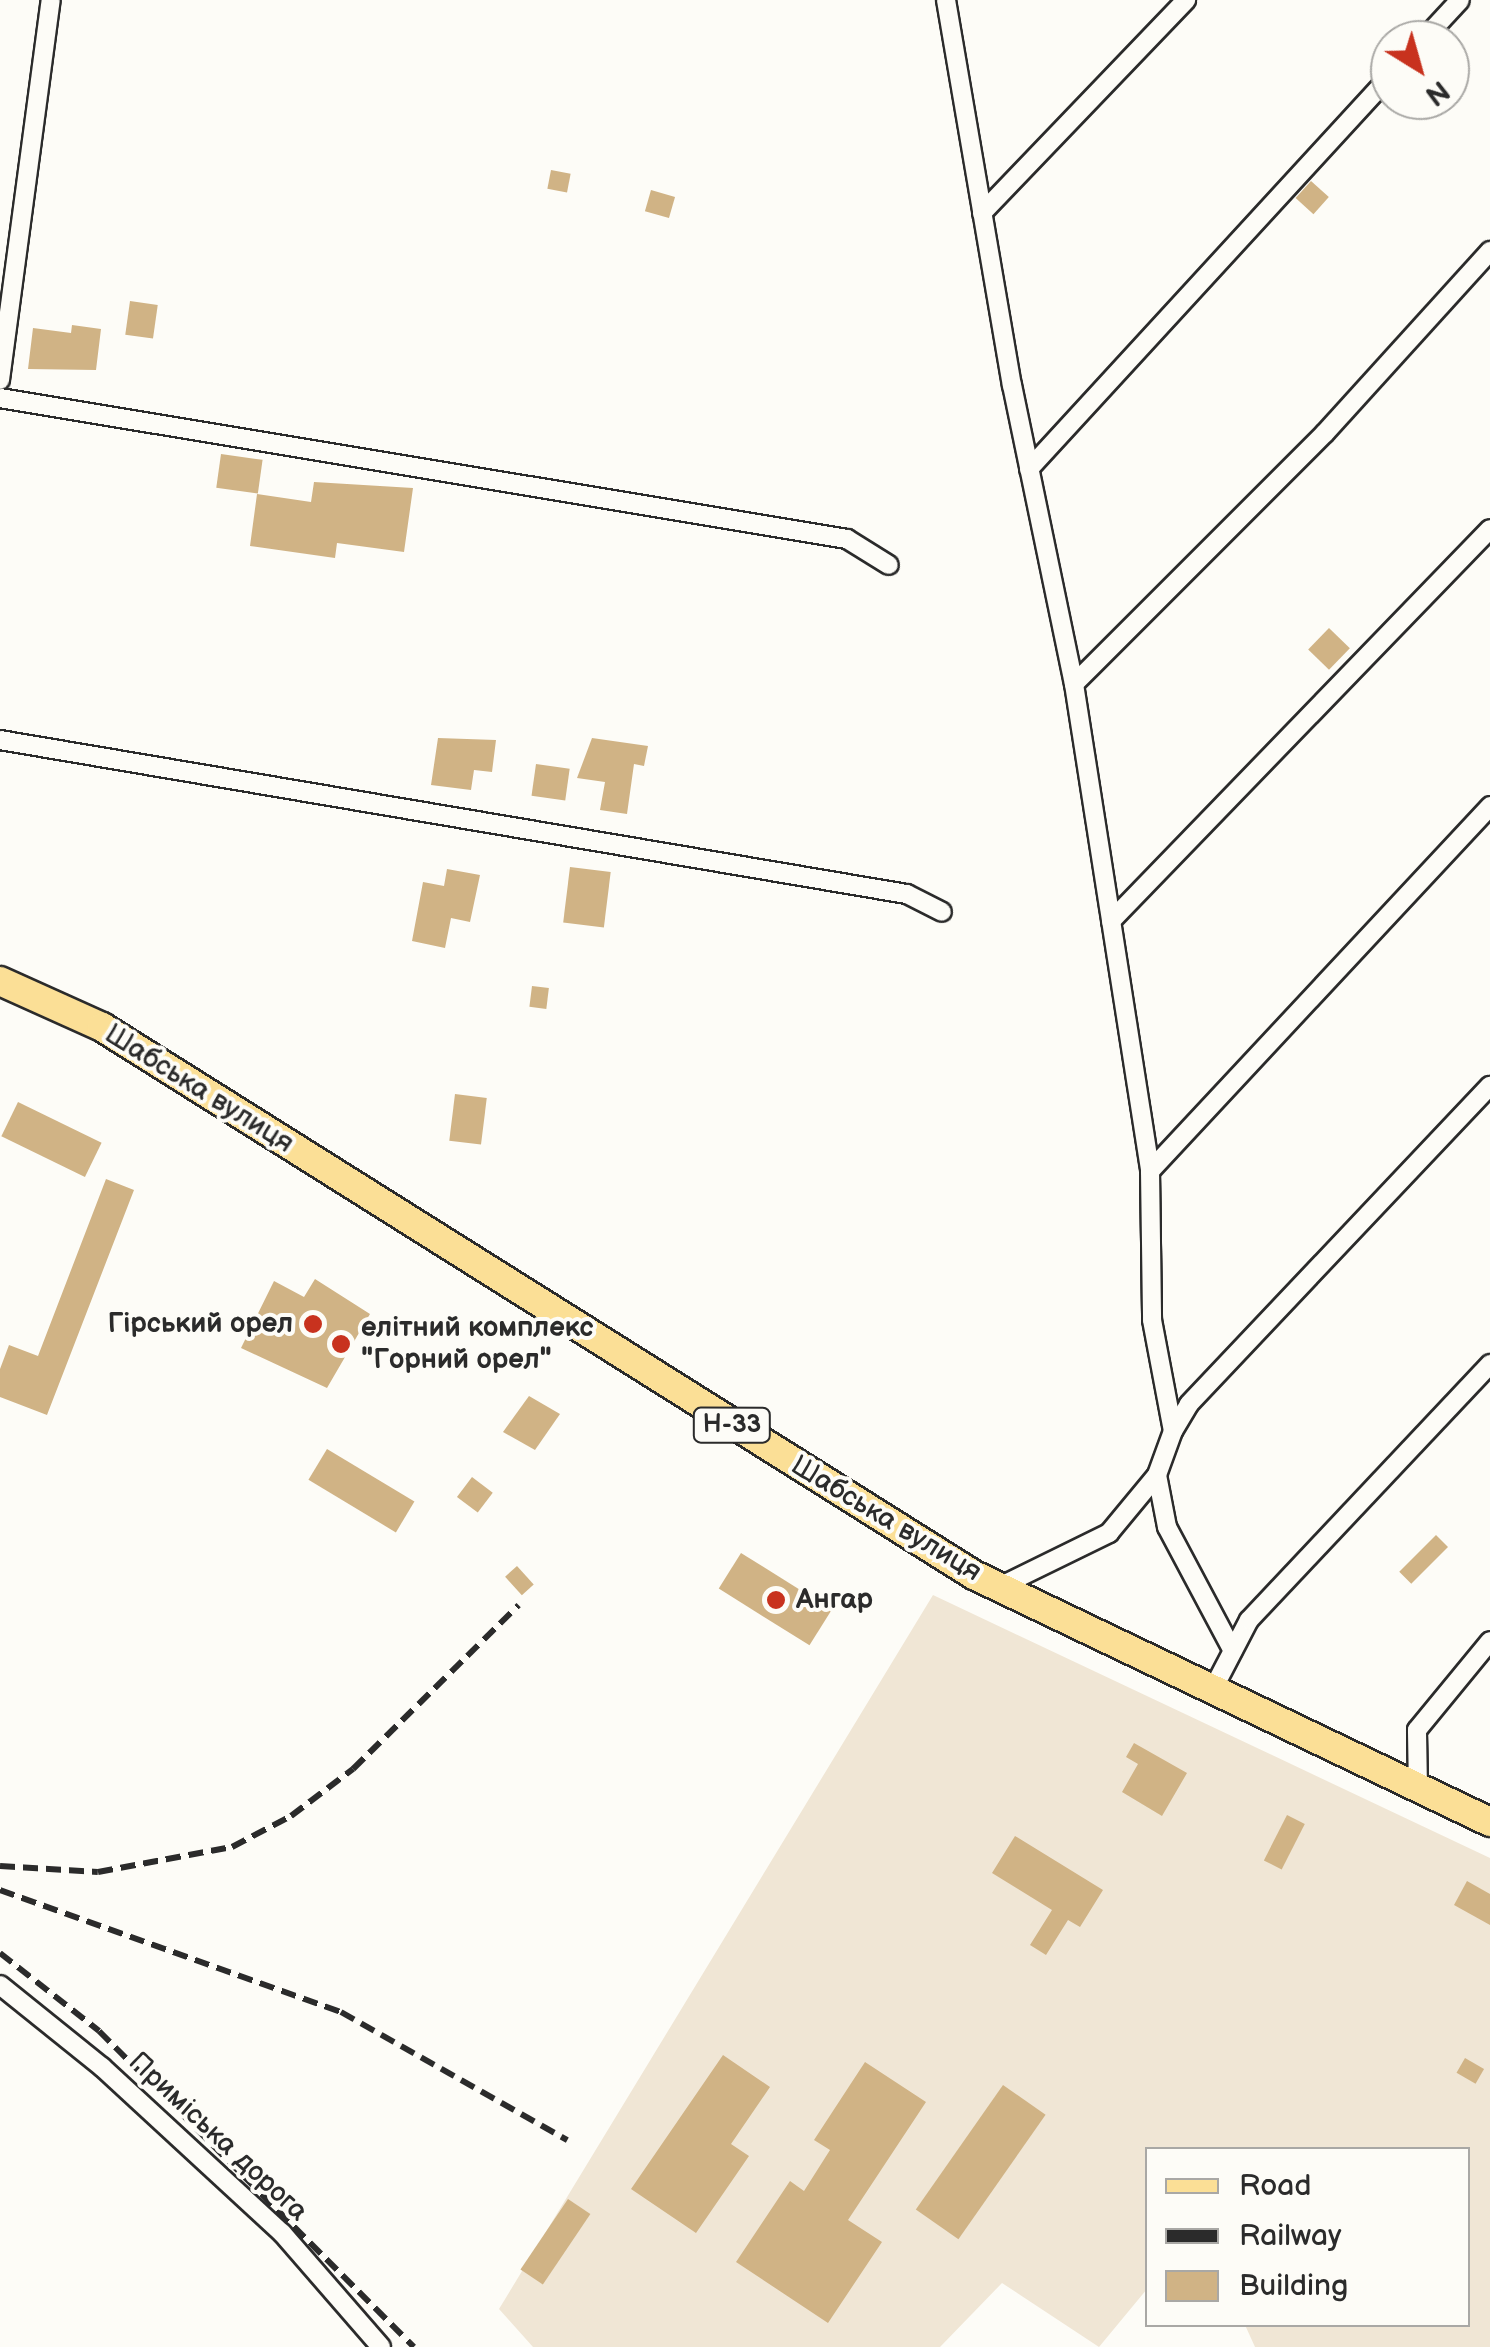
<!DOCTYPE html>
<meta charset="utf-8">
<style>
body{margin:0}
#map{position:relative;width:1490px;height:2347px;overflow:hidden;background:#fdfcf7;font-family:"Balsamiq Sans",sans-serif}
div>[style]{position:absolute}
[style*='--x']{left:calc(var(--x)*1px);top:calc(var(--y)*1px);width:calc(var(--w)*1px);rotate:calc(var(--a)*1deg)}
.built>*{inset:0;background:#f0e6d5}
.building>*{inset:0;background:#d0b385;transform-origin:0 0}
.roads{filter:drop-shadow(2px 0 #2b2b2b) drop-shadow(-2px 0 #2b2b2b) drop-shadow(0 2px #2b2b2b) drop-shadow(0 -2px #2b2b2b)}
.street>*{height:18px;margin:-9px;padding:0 9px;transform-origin:9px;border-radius:9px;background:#fdfcf7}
.primary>*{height:28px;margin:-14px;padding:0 14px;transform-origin:14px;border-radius:14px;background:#fbdf96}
.rail>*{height:6px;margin-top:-3px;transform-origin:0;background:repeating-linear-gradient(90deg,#2b2b2b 0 15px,transparent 0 23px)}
.dots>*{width:28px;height:28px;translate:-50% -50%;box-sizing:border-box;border:5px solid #fdfcf7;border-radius:50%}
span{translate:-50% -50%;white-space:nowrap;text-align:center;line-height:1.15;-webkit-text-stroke:8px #fdfcf7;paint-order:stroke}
.shield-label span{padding:2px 8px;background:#fdfcf7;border:2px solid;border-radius:8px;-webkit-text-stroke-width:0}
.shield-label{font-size:25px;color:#2b2b2b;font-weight:700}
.street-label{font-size:28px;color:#2b2b2b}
.poi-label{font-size:28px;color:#2b2b2b;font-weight:700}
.right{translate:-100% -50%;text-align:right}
.left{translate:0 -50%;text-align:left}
.legend{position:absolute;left:1145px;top:2147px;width:325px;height:180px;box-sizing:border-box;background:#fdfcf7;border:2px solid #a9a8a5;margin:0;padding:12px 18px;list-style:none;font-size:30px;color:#2b2b2b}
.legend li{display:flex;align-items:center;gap:20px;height:50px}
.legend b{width:50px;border:2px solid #a9a8a5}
.north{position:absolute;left:1370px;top:20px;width:100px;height:100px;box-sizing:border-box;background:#fdfcf7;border:2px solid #a9a8a5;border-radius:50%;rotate:143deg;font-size:28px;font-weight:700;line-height:40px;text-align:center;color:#2b2b2b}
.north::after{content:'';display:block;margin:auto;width:35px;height:45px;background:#c8321e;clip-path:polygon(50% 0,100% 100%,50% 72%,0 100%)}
</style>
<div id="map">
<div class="built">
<div style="clip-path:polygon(933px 1595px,1490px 1858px,1490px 2347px,1255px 2347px,1245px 2325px,1468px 2324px,1468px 2150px,1148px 2150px,1147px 2289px,1099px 2347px,1002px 2283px,940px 2347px,533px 2347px,499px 2309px)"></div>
</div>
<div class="building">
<div style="left:551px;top:170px;width:20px;height:19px;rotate:11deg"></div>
<div style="left:1311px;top:181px;width:24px;height:23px;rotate:42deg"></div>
<div style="left:651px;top:190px;width:25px;height:22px;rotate:16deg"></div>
<div style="left:130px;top:301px;width:28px;height:34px;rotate:8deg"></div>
<div style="clip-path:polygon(72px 325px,101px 329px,96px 370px,28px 369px,33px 328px,71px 333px)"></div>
<div style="left:221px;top:454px;width:42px;height:34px;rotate:8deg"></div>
<div style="clip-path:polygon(314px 482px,413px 488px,404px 552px,337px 543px,335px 558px,250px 546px,257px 494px,311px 502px)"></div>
<div style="left:1329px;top:628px;width:29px;height:30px;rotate:44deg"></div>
<div style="clip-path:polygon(438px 738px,496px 740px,492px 772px,474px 770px,471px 790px,431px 785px)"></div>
<div style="clip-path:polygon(592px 738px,648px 746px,644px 766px,634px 764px,627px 814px,600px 810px,605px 782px,577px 778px)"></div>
<div style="left:536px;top:764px;width:34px;height:32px;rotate:8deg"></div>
<div style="left:570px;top:867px;width:41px;height:56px;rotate:7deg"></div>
<div style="clip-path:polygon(447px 869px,480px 875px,470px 922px,451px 918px,445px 948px,412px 941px,423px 882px,444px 886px)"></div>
<div style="left:532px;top:986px;width:17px;height:21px;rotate:7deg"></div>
<div style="left:455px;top:1094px;width:32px;height:47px;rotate:7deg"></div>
<div style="left:18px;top:1102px;width:93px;height:38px;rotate:26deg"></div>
<div style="clip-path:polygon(106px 1179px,134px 1190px,47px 1415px,0 1397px,0 1369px,9px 1345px,38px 1356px)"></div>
<div style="clip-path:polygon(315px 1279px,370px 1314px,327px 1388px,241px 1348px,274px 1281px,304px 1297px)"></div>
<div style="clip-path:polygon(529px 1396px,560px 1414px,535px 1450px,503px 1432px)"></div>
<div style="left:327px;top:1449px;width:102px;height:36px;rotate:31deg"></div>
<div style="left:472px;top:1477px;width:26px;height:25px;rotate:37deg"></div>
<div style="left:1436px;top:1535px;width:17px;height:52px;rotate:45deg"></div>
<div style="left:741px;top:1553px;width:107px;height:42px;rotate:32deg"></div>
<div style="left:517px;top:1566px;width:25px;height:16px;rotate:48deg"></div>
<div style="clip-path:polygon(1134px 1743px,1187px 1773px,1162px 1816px,1122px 1792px,1138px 1764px,1126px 1757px)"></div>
<div style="left:1287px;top:1815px;width:20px;height:51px;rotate:27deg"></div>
<div style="clip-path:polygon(1015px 1836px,1103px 1890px,1080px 1927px,1068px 1920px,1046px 1955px,1030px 1945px,1052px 1910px,992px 1873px)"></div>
<div style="clip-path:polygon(1467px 1881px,1490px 1894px,1490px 1925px,1454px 1905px)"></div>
<div style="clip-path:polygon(723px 2055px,770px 2087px,731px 2144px,749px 2156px,696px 2233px,631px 2189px)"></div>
<div style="left:1465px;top:2058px;width:22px;height:17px;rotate:30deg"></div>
<div style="clip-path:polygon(865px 2062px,926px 2102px,848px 2220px,882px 2242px,828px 2323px,736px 2262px,790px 2181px,804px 2191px,830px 2150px,814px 2140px)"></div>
<div style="left:1003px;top:2085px;width:52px;height:152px;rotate:35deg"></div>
<div style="left:568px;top:2199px;width:27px;height:85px;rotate:34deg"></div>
</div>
<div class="roads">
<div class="street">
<div style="--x:946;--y:0;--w:391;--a:80.3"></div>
<div style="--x:1012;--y:385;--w:305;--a:78.3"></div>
<div style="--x:1074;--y:684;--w:493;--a:81.1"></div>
<div style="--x:1150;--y:1171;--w:149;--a:89.2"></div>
<div style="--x:1152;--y:1320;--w:113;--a:79.3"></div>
<div style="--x:1173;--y:1431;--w:47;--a:110"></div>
<div style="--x:1157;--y:1475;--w:53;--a:79.1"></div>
<div style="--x:1167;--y:1527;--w:140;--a:62"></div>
<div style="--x:1423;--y:40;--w:54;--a:-47.2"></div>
<div style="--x:982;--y:213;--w:295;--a:-46.2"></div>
<div style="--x:0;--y:380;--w:383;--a:-82.4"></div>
<div style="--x:0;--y:398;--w:859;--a:9.45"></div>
<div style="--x:847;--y:539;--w:49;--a:31.8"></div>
<div style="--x:1029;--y:469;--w:534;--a:-47.43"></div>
<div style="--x:1074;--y:684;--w:355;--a:-45"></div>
<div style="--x:1325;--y:433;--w:246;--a:-47.8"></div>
<div style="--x:0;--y:740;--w:920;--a:9.64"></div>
<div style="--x:907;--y:894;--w:39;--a:27"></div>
<div style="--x:1111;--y:921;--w:545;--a:-45.97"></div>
<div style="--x:1150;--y:1171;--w:499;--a:-47"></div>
<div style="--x:1173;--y:1431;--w:31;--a:-59"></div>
<div style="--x:1189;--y:1404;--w:438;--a:-46.6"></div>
<div style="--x:999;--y:1587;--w:123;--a:-26.1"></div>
<div style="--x:1109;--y:1533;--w:75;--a:-50.4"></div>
<div style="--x:1212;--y:1691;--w:80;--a:-62.5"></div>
<div style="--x:1249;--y:1620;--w:352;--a:-46.7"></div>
<div style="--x:1418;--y:1789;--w:59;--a:-91"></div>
<div style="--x:1417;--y:1730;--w:115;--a:-50.6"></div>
<div style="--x:0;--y:1985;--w:131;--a:38.8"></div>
<div style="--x:102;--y:2067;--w:245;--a:42.7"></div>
<div style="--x:282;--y:2233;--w:151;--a:49"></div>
</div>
<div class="primary">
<div style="--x:0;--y:981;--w:112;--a:24.3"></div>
<div style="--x:102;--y:1027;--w:1030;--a:32.15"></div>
<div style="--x:974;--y:1575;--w:572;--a:25.58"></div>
</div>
</div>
<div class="rail">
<div style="--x:0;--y:1866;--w:98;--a:3.5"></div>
<div style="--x:98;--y:1872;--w:136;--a:-10.6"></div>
<div style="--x:232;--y:1847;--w:67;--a:-27.7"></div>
<div style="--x:291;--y:1816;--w:78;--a:-37.2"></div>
<div style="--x:353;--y:1769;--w:233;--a:-44.7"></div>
<div style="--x:0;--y:1890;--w:362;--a:19.7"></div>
<div style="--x:341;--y:2012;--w:260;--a:29.5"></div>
<div style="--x:0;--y:1953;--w:126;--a:38.2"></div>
<div style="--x:99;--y:2031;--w:446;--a:45.1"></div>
</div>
<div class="dots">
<div style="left:313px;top:1324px;background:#c8321e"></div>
<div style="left:341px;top:1344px;background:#c8321e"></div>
<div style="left:776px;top:1600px;background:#c8321e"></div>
</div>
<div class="shield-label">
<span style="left:732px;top:1425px">Н-33</span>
</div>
<div class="street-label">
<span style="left:199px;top:1089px;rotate:32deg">Шабська вулиця</span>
<span style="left:886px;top:1519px;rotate:31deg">Шабська вулиця</span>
<span style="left:218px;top:2137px;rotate:43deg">Приміська дорога</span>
</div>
<div class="poi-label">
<span class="right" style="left:293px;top:1324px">Гірський орел</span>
<span class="left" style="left:361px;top:1344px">елітний комплекс<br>"Горний орел"</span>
<span class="left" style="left:796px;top:1600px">Ангар</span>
</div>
<ul class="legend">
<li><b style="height:12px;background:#fbdf96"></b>Road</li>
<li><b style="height:12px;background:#2b2b2b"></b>Railway</li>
<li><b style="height:28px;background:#d0b385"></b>Building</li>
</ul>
<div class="north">N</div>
</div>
